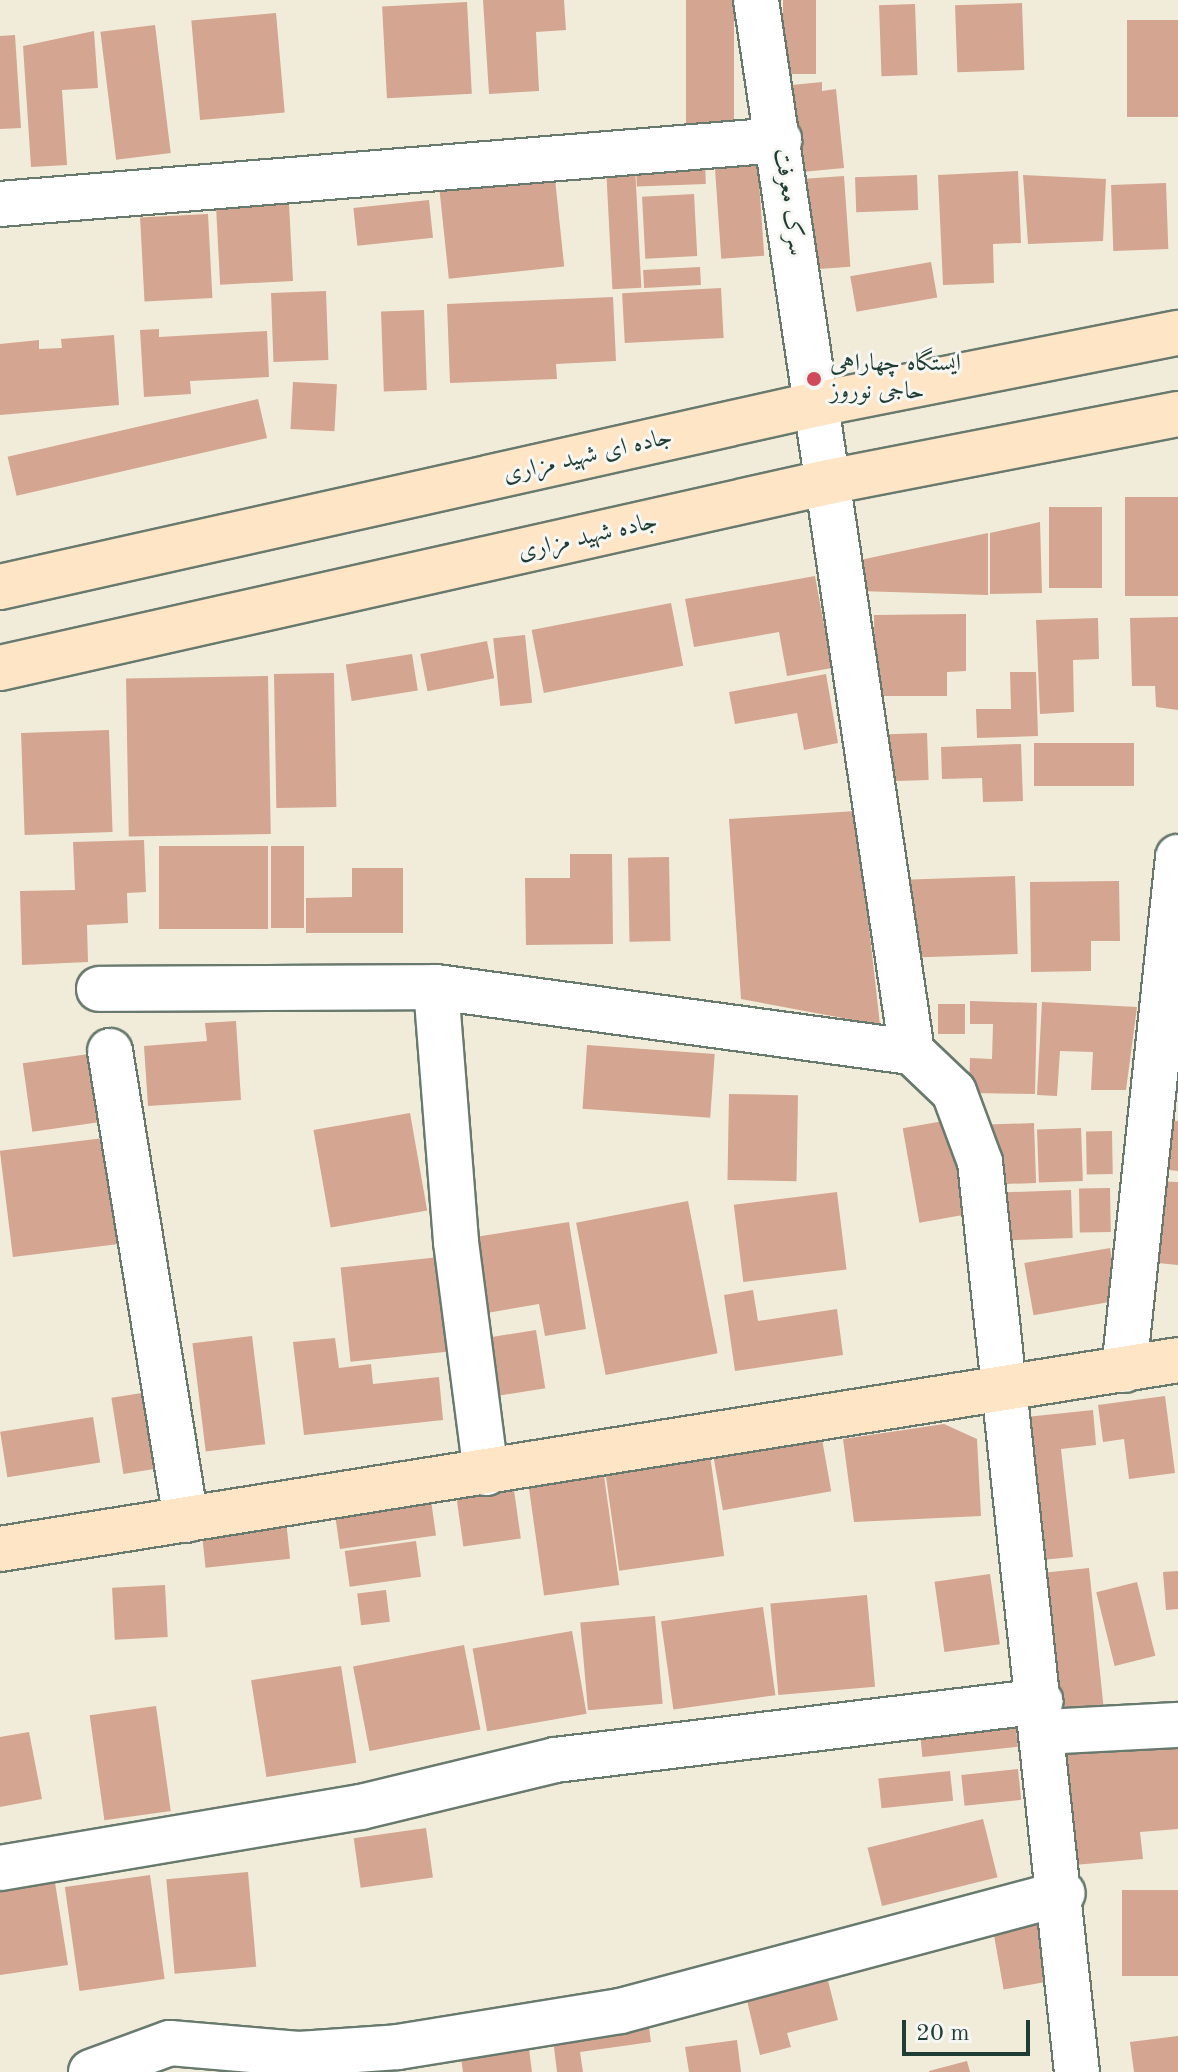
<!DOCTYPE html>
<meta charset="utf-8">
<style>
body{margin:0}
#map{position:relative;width:1178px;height:2072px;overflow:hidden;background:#f0ecd9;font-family:"Old Standard TT",Amiri,serif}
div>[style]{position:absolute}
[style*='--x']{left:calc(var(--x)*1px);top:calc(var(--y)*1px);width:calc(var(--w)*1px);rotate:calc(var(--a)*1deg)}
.building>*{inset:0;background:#d4a591;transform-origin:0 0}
.roads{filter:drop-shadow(2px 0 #687a6e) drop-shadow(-2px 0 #687a6e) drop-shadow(0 2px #687a6e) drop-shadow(0 -2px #687a6e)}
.street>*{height:44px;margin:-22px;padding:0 22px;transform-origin:22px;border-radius:22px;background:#fff}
.secondary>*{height:44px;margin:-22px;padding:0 22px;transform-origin:22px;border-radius:22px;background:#fee5c5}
.dots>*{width:22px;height:22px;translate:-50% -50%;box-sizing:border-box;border:4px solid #f6f6f2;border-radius:50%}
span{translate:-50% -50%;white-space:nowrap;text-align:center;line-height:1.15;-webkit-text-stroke:6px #f6f6f2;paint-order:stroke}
.street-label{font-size:24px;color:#1f3d34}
.poi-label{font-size:24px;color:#1f3d34}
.left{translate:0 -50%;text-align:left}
.scale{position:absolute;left:902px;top:2020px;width:128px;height:36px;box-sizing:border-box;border:4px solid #1f3d34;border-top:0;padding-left:10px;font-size:24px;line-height:28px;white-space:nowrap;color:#1f3d34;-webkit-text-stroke:6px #f6f6f2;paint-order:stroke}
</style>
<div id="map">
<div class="building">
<div style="clip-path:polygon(483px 0,564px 0,566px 30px,536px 32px,539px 91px,489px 94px)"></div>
<div style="left:686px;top:0;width:48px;height:126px"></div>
<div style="left:783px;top:0;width:33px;height:74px"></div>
<div style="left:467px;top:2px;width:92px;height:85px;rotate:87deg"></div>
<div style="left:1022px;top:3px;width:67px;height:67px;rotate:88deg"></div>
<div style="left:915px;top:4px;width:71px;height:36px;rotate:88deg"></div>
<div style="left:276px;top:13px;width:100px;height:85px;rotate:85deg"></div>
<div style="left:1178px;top:20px;width:97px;height:51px;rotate:90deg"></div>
<div style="left:155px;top:25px;width:129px;height:55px;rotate:83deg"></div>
<div style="clip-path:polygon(94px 31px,98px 88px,62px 90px,67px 165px,31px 167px,23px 46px)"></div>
<div style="clip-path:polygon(15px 35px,21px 128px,0 129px,0 36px)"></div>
<div style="clip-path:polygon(822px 82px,822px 91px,836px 89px,844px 168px,802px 172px,792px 85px)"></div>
<div style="left:757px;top:153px;width:103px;height:43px;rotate:86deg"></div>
<div style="left:705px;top:161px;width:23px;height:69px;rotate:88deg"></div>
<div style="left:635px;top:166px;width:122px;height:29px;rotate:87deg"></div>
<div style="clip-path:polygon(1018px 171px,1021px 243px,993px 244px,994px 283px,943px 285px,938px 175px)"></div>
<div style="left:917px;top:175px;width:35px;height:62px;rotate:88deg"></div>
<div style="clip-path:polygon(1023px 175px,1106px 179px,1103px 241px,1028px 244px)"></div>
<div style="left:844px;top:176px;width:91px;height:39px;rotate:86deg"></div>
<div style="left:555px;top:179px;width:88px;height:116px;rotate:84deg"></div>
<div style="left:1166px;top:183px;width:66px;height:55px;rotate:88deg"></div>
<div style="left:694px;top:194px;width:62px;height:52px;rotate:87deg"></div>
<div style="left:429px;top:200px;width:38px;height:76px;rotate:84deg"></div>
<div style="left:289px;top:204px;width:77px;height:73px;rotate:87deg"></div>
<div style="left:208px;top:214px;width:84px;height:68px;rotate:87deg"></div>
<div style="left:931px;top:262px;width:36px;height:82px;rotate:80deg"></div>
<div style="left:700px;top:267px;width:18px;height:57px;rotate:87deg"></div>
<div style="left:721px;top:288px;width:50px;height:99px;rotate:87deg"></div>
<div style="left:326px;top:291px;width:69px;height:55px;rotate:88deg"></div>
<div style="clip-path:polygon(613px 297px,616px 361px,556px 364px,557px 379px,450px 383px,447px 304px)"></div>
<div style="left:424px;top:310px;width:80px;height:43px;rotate:88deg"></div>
<div style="clip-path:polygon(159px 329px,159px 337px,267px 331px,269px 377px,190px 381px,191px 394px,144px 397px,140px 330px)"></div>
<div style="clip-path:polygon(114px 335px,119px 405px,0 415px,0 344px,39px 340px,39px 349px,62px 348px,61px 339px)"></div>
<div style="left:293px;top:382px;width:44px;height:47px;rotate:3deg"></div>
<div style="left:258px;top:399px;width:40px;height:257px;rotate:77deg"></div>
<div style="left:1178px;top:497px;width:99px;height:53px;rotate:90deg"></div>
<div style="left:1102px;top:507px;width:81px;height:53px;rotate:90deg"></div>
<div style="clip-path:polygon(1040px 522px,1042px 593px,990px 594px,990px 533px)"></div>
<div style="clip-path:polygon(988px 533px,988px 595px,859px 591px,860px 560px)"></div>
<div style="clip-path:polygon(815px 576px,832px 668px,787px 676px,779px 632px,694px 647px,685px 599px)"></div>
<div style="left:671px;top:603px;width:64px;height:142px;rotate:79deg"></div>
<div style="clip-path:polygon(966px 614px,966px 671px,947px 672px,947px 696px,875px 696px,874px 615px)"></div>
<div style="clip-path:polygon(1178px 617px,1178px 710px,1156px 707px,1155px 686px,1132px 686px,1130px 618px)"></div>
<div style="clip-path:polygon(1098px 618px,1099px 659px,1073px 660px,1074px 712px,1040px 714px,1036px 620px)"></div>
<div style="left:525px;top:635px;width:68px;height:32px;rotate:84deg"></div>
<div style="left:487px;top:641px;width:38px;height:68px;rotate:79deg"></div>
<div style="left:412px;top:654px;width:37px;height:67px;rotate:81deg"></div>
<div style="clip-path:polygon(1010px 672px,1036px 672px,1038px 736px,977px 738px,976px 709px,1011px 709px)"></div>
<div style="left:334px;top:673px;width:134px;height:60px;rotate:89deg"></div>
<div style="clip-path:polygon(826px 674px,838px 743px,804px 750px,797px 713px,735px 724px,729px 692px)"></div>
<div style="left:268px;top:676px;width:158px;height:142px;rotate:89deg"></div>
<div style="left:109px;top:730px;width:102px;height:88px;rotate:88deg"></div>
<div style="left:927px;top:733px;width:47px;height:39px;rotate:88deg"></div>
<div style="left:1034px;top:743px;width:100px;height:43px"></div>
<div style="clip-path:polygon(1021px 744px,1023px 801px,983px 802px,982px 778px,942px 779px,941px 747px)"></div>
<div style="clip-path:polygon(856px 811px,880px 1025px,741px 999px,729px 819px)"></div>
<div style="clip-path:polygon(144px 840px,146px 892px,127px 893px,128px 923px,87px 925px,88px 962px,22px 965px,20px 891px,75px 890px,73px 842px)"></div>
<div style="left:268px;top:846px;width:83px;height:109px;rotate:90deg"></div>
<div style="left:271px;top:846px;width:33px;height:82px"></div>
<div style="clip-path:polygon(570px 854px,612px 854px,613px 944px,526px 945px,525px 878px,570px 878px)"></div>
<div style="left:669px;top:857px;width:84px;height:41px;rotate:89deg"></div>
<div style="clip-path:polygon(352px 868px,403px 868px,403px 933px,306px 933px,306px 898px,352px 897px)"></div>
<div style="left:1015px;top:876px;width:78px;height:111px;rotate:88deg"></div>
<div style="clip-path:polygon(1119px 881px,1120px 941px,1091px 941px,1091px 971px,1031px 972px,1030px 882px)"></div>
<div style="clip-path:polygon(970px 1001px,1037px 1003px,1035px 1094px,969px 1093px,970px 1058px,992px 1059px,993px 1024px,970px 1024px)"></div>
<div style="clip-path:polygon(1042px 1002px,1137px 1007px,1126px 1090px,1091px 1090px,1093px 1052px,1060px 1051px,1057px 1096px,1037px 1095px)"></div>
<div style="left:938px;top:1004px;width:27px;height:30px"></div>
<div style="clip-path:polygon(236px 1021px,241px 1100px,148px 1106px,144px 1046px,207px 1041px,205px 1023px)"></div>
<div style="left:587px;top:1045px;width:128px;height:64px;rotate:4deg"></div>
<div style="left:96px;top:1053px;width:69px;height:74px;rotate:82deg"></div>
<div style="left:729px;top:1094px;width:69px;height:86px;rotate:1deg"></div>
<div style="left:410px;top:1113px;width:99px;height:98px;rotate:80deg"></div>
<div style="left:949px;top:1120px;width:96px;height:47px;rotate:80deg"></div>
<div style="clip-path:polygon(1164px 1120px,1178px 1121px,1178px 1171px,1160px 1169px)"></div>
<div style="left:1034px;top:1123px;width:60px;height:46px;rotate:88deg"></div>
<div style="left:1081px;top:1128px;width:53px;height:44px;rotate:88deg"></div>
<div style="left:1112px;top:1131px;width:43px;height:26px;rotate:89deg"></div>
<div style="left:112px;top:1137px;width:107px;height:113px;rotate:83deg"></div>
<div style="clip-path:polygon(1154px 1181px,1178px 1182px,1178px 1265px,1148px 1262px)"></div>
<div style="left:1110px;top:1188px;width:44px;height:31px;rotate:89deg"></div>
<div style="left:1071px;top:1190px;width:48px;height:64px;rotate:88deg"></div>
<div style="left:837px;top:1192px;width:78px;height:104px;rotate:83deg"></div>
<div style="left:688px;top:1201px;width:155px;height:114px;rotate:79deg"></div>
<div style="clip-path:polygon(569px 1222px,586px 1329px,545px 1336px,539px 1304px,481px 1314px,469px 1238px)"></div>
<div style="left:1110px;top:1248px;width:53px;height:87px;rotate:80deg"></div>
<div style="left:449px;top:1256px;width:95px;height:109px;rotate:84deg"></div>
<div style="clip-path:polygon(753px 1290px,758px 1321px,837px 1309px,843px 1355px,735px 1371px,724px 1295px)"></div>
<div style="left:536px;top:1330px;width:59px;height:49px;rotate:81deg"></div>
<div style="left:252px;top:1336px;width:109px;height:60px;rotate:83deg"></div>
<div style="clip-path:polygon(335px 1338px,339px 1368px,371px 1364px,373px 1384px,439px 1377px,443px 1420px,304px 1435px,293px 1342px)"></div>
<div style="left:142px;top:1393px;width:77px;height:31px;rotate:81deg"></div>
<div style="clip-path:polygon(1165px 1396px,1175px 1473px,1129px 1479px,1124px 1439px,1103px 1442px,1098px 1405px)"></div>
<div style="clip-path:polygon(1093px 1410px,1096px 1445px,1061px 1449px,1073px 1557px,1041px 1560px,1026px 1417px)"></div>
<div style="left:93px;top:1417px;width:46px;height:94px;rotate:81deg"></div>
<div style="clip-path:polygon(944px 1424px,977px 1439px,981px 1516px,854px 1522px,843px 1439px)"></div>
<div style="left:822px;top:1439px;width:53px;height:110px;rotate:80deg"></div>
<div style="left:709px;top:1448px;width:109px;height:106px;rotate:82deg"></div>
<div style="left:604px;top:1476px;width:110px;height:76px;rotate:82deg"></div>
<div style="left:513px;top:1483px;width:56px;height:58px;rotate:82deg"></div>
<div style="left:430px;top:1493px;width:43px;height:97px;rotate:82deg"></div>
<div style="left:286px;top:1520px;width:39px;height:85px;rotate:84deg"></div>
<div style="left:416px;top:1541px;width:36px;height:72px;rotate:82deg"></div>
<div style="left:1089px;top:1568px;width:141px;height:43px;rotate:84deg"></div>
<div style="clip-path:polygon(1178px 1571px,1178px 1609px,1166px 1610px,1163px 1572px)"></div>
<div style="left:990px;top:1574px;width:71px;height:56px;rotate:82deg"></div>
<div style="left:1137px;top:1582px;width:76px;height:42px;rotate:76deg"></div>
<div style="left:165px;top:1585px;width:52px;height:53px;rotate:87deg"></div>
<div style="left:386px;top:1590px;width:32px;height:29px;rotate:83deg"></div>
<div style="left:867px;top:1595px;width:92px;height:97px;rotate:85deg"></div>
<div style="left:763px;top:1607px;width:89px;height:103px;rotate:82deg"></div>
<div style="left:655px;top:1616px;width:88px;height:75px;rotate:85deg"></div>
<div style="left:572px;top:1631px;width:84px;height:101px;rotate:80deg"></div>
<div style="left:464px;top:1645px;width:86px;height:113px;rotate:79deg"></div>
<div style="left:341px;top:1666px;width:98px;height:91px;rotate:81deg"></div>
<div style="left:156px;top:1706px;width:106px;height:67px;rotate:82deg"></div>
<div style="left:1015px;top:1719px;width:28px;height:96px;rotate:84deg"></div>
<div style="clip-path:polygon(29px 1732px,42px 1799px,0 1807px,0 1737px)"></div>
<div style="clip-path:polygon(1178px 1742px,1178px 1829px,1140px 1832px,1143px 1859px,1074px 1865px,1064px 1752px)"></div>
<div style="left:1018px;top:1769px;width:31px;height:57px;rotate:84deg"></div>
<div style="left:950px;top:1771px;width:30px;height:72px;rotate:84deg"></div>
<div style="left:983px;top:1819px;width:60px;height:119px;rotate:76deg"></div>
<div style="left:426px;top:1828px;width:50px;height:73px;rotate:82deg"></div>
<div style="clip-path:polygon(53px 1870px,68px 1965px,0 1975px,0 1878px)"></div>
<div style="left:248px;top:1872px;width:95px;height:82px;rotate:85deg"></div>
<div style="left:150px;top:1875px;width:105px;height:86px;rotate:82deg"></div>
<div style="left:1178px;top:1890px;width:86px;height:56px;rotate:90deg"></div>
<div style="left:1046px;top:1919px;width:62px;height:54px;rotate:80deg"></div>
<div style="clip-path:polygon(825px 1969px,838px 2020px,787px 2033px,791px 2047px,760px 2055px,744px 1988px)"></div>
<div style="clip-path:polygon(648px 2020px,651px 2042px,580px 2052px,583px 2072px,557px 2072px,552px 2031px)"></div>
<div style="clip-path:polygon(1178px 2036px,1178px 2072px,1134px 2072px,1130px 2042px)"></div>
<div style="clip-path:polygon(737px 2040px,741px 2072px,689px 2072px,685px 2047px)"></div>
<div style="clip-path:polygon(528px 2041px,532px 2072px,463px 2072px,460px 2050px)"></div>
<div style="clip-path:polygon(967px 2061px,970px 2072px,929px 2072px,929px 2071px)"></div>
</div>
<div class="roads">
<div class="street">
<div style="--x:756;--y:0;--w:1064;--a:81.57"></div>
<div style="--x:912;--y:1052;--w:58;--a:43.6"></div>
<div style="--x:954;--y:1092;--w:75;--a:69.6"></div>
<div style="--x:980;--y:1162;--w:915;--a:83.92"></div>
<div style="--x:0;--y:204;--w:782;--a:-4.7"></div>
<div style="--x:436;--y:987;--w:256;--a:85.5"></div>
<div style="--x:456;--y:1242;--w:233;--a:82.6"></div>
<div style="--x:99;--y:989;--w:337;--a:-0.3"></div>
<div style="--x:436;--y:987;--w:480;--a:7.8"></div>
<div style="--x:110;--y:1051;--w:475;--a:80.8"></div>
<div style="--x:1124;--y:1370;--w:516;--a:-83.99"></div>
<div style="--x:1044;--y:1732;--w:134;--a:-3"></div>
<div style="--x:0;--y:1868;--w:366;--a:-9.6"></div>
<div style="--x:361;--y:1807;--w:200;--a:-13.6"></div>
<div style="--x:555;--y:1760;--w:489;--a:-6.9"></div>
<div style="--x:91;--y:2072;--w:84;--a:-20.2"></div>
<div style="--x:170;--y:2043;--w:129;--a:4.9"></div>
<div style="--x:299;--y:2054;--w:99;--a:-4"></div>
<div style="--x:398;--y:2047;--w:225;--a:-9.2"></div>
<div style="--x:620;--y:2011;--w:458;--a:-14.9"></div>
</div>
<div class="secondary">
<div style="--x:0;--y:587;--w:838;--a:-12.61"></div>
<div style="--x:818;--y:404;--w:367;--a:-11.2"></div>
<div style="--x:0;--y:668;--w:849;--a:-12.66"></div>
<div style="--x:828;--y:482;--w:357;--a:-11"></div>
<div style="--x:0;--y:1549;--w:1193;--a:-9.11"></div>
</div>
</div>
<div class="dots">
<div style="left:814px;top:379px;background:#d1495b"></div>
</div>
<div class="street-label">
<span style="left:788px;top:202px;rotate:82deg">سرک معرفت</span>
<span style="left:588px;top:457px;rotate:-13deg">جاده ای شهید مزاری</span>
<span style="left:588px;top:538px;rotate:-13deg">جاده شهید مزاری</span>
</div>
<div class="poi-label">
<span class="left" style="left:830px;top:379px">ایستگاه چهاراهی<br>حاجی نوروز</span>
</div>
<div class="scale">20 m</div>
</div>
